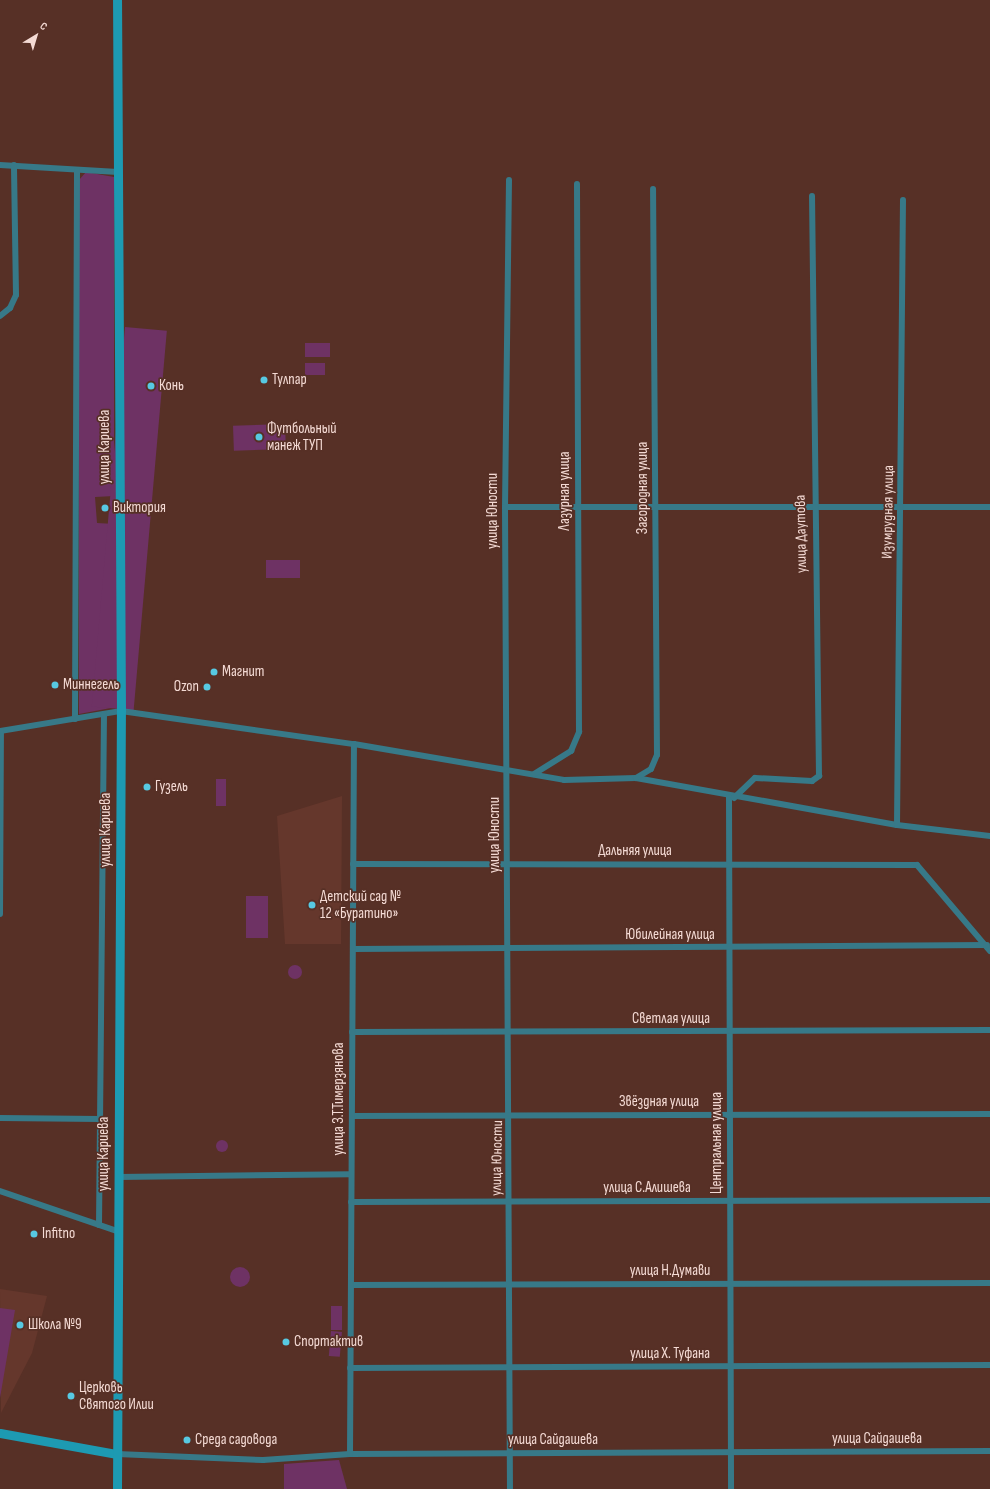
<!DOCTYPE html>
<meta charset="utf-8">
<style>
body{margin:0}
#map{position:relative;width:990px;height:1489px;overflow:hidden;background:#573026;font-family:"Sofia Sans Condensed",sans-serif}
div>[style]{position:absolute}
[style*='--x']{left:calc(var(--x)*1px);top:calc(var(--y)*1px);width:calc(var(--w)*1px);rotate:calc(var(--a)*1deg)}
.built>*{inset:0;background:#65372c}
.green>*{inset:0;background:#6e3264;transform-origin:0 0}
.round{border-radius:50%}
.street>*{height:6px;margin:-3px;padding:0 3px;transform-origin:3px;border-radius:3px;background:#377988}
.secondary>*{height:9px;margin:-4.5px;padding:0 4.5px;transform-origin:4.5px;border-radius:4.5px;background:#1d9ab2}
.dots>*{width:11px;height:11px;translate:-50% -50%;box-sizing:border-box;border:2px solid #573026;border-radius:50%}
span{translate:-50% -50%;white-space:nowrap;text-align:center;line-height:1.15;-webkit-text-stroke:3.5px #573026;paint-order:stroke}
.poi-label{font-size:15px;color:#f4dad4}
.left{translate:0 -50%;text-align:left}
.right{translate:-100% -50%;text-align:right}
.street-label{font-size:15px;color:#f4dad4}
.north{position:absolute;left:16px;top:16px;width:40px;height:40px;-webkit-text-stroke:3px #573026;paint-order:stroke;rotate:38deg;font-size:11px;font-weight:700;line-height:16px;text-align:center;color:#f4dad4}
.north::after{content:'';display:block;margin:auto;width:14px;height:18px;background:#f4dad4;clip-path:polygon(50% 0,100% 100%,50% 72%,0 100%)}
</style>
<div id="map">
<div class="built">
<div style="clip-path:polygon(342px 796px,341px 944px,285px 944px,277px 816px)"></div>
<div style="clip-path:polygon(0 1289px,47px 1296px,32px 1353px,1px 1413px)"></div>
</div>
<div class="green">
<div style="clip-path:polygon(86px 172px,114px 177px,114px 496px,95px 497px,97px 523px,114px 524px,116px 707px,79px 714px,79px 180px)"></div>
<div style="left:125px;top:327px;width:42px;height:381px;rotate:5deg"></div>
<div style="left:305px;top:343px;width:25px;height:14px"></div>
<div style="left:305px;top:363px;width:20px;height:12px"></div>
<div style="left:285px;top:424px;width:25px;height:52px;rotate:88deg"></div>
<div style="left:266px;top:560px;width:34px;height:18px"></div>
<div style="left:216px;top:779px;width:10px;height:27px"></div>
<div style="left:246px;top:896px;width:22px;height:42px"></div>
<div class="round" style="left:288px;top:965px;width:14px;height:14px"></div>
<div class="round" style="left:216px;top:1140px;width:12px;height:12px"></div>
<div class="round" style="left:230px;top:1267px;width:20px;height:20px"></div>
<div style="left:331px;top:1306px;width:11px;height:24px"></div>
<div style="clip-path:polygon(0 1308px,15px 1310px,0 1398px)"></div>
<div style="left:331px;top:1331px;width:11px;height:25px;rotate:5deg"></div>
<div style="clip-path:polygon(339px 1460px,347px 1489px,284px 1489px,284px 1464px)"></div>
</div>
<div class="street">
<div style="--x:0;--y:165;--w:118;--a:3.4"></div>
<div style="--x:509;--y:180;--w:327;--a:90.7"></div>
<div style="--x:505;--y:507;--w:982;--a:89.71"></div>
<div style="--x:0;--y:316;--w:13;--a:-39"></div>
<div style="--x:10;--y:308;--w:14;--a:-65"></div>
<div style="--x:16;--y:295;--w:130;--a:-90.9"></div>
<div style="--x:505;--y:507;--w:485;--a:0"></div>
<div style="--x:75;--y:719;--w:548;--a:-89.79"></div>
<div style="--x:0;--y:731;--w:123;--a:-9.4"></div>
<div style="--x:121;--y:711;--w:235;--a:8.1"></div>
<div style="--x:354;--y:744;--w:213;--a:9.7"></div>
<div style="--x:564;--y:780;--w:72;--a:-1.6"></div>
<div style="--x:636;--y:778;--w:265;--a:10.2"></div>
<div style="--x:897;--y:825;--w:94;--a:6.7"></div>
<div style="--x:534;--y:774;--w:44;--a:-31.9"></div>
<div style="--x:571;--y:751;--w:21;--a:-67"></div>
<div style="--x:579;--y:732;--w:548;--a:-90.21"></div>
<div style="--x:636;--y:778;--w:17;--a:-31"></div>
<div style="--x:651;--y:769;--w:15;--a:-67"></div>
<div style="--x:657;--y:755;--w:566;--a:-90.4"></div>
<div style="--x:729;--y:797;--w:692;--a:89.83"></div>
<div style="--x:734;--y:798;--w:29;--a:-44"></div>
<div style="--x:755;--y:778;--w:57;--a:3"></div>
<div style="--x:812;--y:781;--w:9;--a:-36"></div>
<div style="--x:819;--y:776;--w:580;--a:-90.69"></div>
<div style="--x:897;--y:825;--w:625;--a:-89.45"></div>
<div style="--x:353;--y:864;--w:564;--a:0.1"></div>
<div style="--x:917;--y:865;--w:113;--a:49.7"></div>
<div style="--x:0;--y:914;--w:183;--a:-89.7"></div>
<div style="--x:353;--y:949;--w:634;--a:-0.36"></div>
<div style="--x:352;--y:1032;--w:638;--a:-0.18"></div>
<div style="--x:352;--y:1116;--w:638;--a:-0.18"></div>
<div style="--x:0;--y:1118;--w:100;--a:0.6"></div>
<div style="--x:118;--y:1177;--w:233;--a:-0.7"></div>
<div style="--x:0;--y:1191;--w:124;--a:18.9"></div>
<div style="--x:351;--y:1202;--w:639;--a:-0.18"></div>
<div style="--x:99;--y:1225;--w:511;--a:-89.44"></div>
<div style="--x:351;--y:1285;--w:639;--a:-0.18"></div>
<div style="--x:350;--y:1368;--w:640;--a:-0.27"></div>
<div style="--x:117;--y:1454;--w:146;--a:2.4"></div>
<div style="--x:263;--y:1460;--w:87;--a:-3.9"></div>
<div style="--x:350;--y:1454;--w:640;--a:-0.27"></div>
<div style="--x:350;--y:1454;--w:710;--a:-89.68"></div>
</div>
<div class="secondary">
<div style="--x:0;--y:1433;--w:119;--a:10.2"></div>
<div style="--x:117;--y:1489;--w:778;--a:-89.71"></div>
<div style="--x:121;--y:711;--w:711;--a:-90.32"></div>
</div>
<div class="dots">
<div style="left:264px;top:380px;background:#57c9e2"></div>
<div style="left:151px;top:386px;background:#57c9e2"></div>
<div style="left:259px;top:437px;background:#57c9e2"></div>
<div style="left:105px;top:508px;background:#57c9e2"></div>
<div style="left:214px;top:672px;background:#57c9e2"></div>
<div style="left:55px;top:685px;background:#57c9e2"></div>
<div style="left:207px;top:687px;background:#57c9e2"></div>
<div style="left:147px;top:787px;background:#57c9e2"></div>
<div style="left:312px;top:905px;background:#57c9e2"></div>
<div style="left:34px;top:1234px;background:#57c9e2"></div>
<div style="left:20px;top:1325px;background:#57c9e2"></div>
<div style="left:286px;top:1342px;background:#57c9e2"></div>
<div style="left:71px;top:1396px;background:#57c9e2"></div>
<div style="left:187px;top:1440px;background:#57c9e2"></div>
</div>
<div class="poi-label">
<span class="left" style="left:272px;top:380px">Тулпар</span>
<span class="left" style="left:159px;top:386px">Конь</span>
<span class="left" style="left:267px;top:437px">Футбольный<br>манеж ТУП</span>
<span class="left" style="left:113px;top:508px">Виктория</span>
<span class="left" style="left:222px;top:672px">Магнит</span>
<span class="left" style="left:63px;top:685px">Миннегель</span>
<span class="right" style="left:199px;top:687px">Ozon</span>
<span class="left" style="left:155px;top:787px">Гузель</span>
<span class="left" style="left:320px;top:905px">Детский сад №<br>12 «Буратино»</span>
<span class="left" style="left:42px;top:1234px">Infitno</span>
<span class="left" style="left:28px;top:1325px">Школа №9</span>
<span class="left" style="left:294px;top:1342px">Спортактив</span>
<span class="left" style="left:79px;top:1396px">Церковь<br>Святого Илии</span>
<span class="left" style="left:195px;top:1440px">Среда садовода</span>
</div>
<div class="street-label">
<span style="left:105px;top:447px;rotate:-90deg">улица Кариева</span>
<span style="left:643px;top:488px;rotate:-90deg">Загородная улица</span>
<span style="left:565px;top:491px;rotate:-90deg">Лазурная улица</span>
<span style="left:493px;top:511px;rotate:-90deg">улица Юности</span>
<span style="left:888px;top:512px;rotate:-89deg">Изумрудная улица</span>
<span style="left:801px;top:534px;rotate:-91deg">улица Даутова</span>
<span style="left:106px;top:830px;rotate:-90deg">улица Кариева</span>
<span style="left:495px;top:835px;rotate:-90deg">улица Юности</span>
<span style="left:635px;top:851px">Дальняя улица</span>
<span style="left:670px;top:935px">Юбилейная улица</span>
<span style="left:671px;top:1019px">Светлая улица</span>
<span style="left:339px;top:1099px;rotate:-90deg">улица З.Т.Тимерзянова</span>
<span style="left:659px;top:1102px">Звёздная улица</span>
<span style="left:717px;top:1143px;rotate:-90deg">Центральная улица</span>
<span style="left:104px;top:1154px;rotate:-90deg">улица Кариева</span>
<span style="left:497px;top:1158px;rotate:-89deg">улица Юности</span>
<span style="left:647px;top:1188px">улица С.Алишева</span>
<span style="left:670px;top:1271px">улица Н.Думави</span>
<span style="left:670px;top:1354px">улица Х. Туфана</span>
<span style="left:877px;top:1439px">улица Сайдашева</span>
<span style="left:553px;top:1440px">улица Сайдашева</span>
</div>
<div class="north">С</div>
</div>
